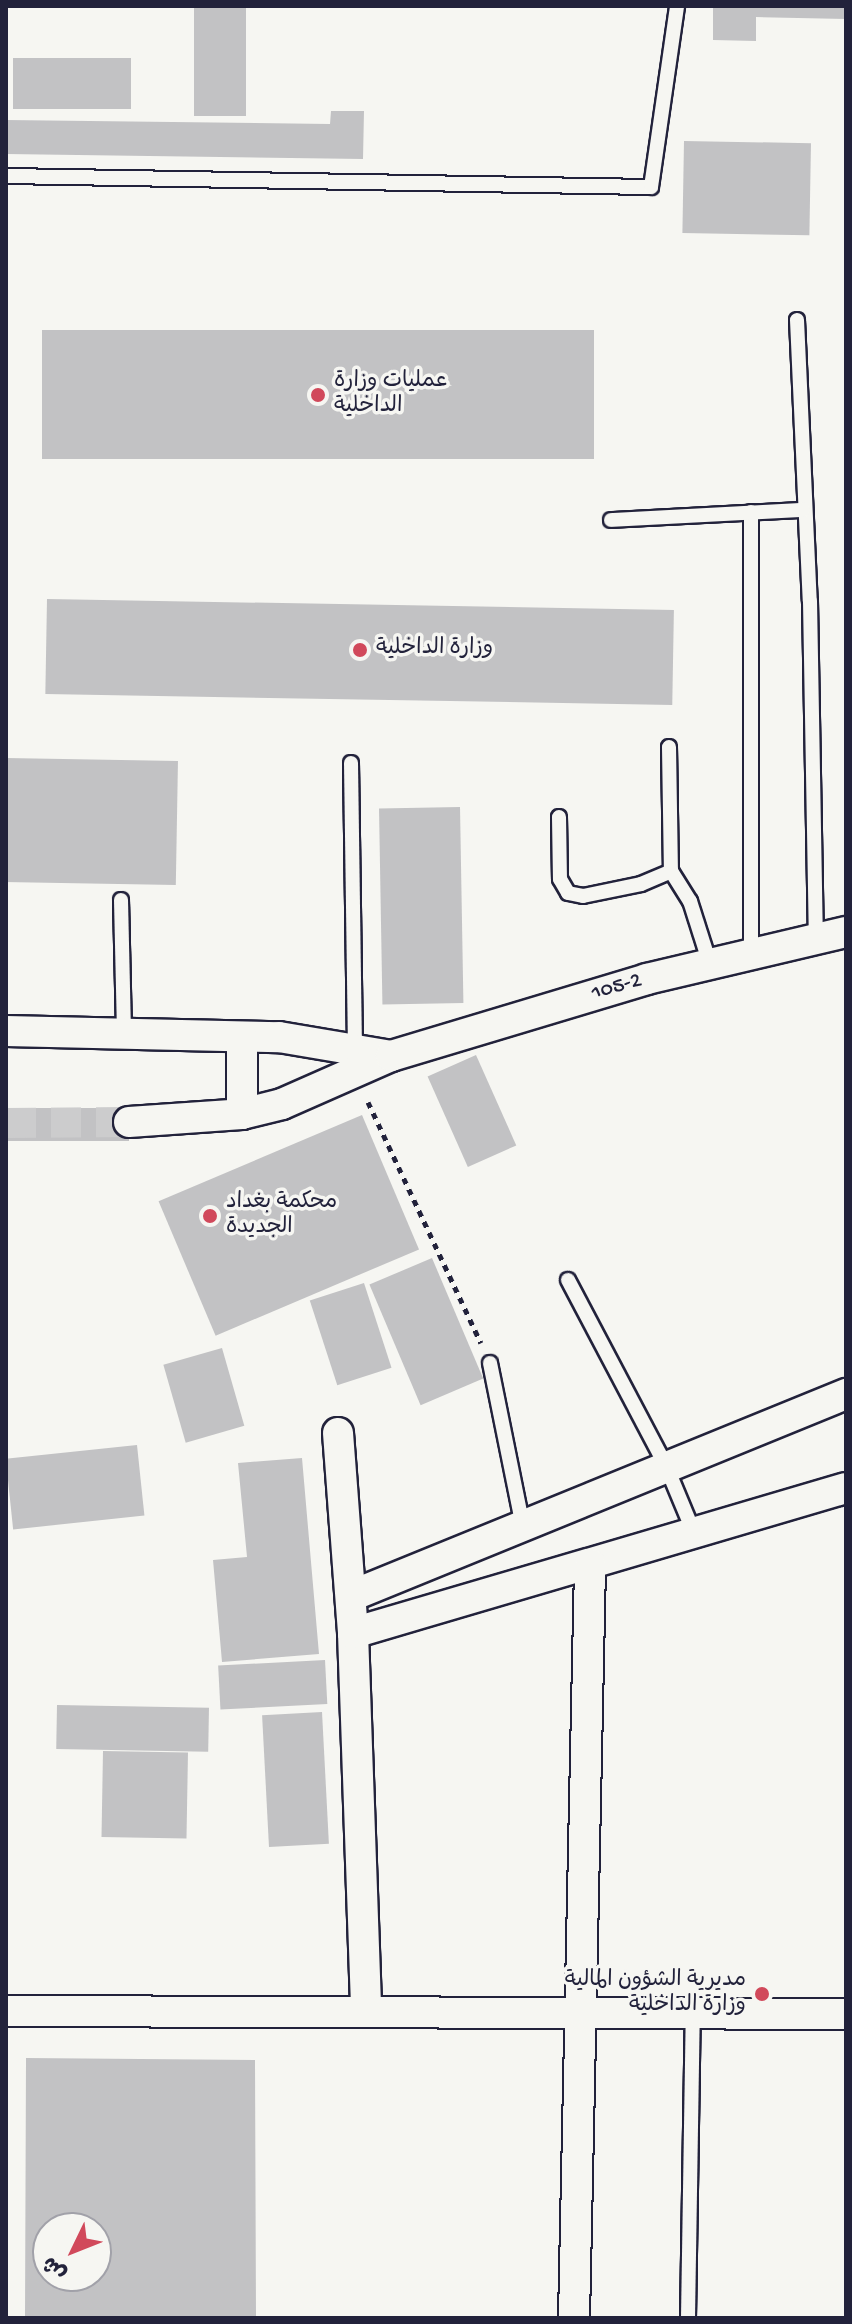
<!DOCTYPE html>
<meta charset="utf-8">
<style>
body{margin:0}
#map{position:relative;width:852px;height:2324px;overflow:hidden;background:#f6f6f2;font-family:"Gochi Hand","Playpen Sans Arabic",sans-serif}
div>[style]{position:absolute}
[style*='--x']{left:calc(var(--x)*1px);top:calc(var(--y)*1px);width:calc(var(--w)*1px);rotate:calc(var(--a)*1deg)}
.building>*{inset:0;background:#c2c2c4;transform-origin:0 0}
.street-tunnel>*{height:30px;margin-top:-15px;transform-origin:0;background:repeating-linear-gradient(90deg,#cccccd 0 30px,transparent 0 45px)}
.path>*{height:5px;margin-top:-2.5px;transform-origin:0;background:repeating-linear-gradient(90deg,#22223b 0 6px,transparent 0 12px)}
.roads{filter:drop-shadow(2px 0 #22223b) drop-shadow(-2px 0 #22223b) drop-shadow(0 2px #22223b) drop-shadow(0 -2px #22223b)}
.lane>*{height:14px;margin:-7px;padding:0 7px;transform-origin:7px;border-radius:7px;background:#f6f6f2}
.street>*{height:30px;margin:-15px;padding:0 15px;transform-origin:15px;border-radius:15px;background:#f6f6f2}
.dots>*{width:22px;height:22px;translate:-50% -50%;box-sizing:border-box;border:4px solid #f6f6f2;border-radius:50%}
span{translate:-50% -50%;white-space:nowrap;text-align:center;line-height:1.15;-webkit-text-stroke:7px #f6f6f2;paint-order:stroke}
.poi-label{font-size:22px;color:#22223b}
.left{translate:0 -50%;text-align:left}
.right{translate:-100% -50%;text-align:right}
.street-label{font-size:22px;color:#22223b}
.frame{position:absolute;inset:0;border:8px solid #22223b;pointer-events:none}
.north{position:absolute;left:32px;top:2212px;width:80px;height:80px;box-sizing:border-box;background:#f6f6f2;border:2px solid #a1a1a9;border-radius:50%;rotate:227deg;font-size:22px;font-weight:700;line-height:32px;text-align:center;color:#22223b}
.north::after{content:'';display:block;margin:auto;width:28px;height:36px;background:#d1495b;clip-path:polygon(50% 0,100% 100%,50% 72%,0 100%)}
</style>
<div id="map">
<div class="building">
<div style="left:194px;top:6px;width:52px;height:110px"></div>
<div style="clip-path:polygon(713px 6px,846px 6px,846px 19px,756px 17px,756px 41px,713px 40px)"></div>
<div style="left:13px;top:58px;width:118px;height:51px"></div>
<div style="clip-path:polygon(331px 111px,364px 111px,363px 159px,6px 154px,6px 120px,330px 124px)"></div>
<div style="left:684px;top:141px;width:127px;height:92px;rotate:1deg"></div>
<div style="left:42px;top:330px;width:552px;height:129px"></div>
<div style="left:47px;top:599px;width:627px;height:95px;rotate:1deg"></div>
<div style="left:6px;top:758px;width:172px;height:124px;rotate:1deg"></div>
<div style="left:460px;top:807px;width:196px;height:81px;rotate:89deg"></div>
<div style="left:476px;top:1055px;width:99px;height:53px;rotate:66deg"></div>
<div style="left:6px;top:1108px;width:123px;height:33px"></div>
<div style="left:362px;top:1115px;width:146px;height:221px;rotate:67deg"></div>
<div style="left:432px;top:1258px;width:131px;height:68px;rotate:67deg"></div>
<div style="left:364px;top:1283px;width:89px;height:57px;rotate:72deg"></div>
<div style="left:222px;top:1348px;width:81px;height:61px;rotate:74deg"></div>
<div style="left:137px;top:1445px;width:71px;height:132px;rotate:84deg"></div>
<div style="clip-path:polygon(302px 1458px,319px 1654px,222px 1662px,213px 1560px,247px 1557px,238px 1463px)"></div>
<div style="left:325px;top:1660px;width:44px;height:107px;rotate:87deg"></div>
<div style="left:57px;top:1705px;width:152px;height:44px;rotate:1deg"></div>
<div style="left:322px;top:1712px;width:132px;height:60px;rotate:87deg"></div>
<div style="left:103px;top:1751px;width:85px;height:86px;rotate:1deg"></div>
<div style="clip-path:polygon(evenodd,26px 2058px,255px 2060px,256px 2318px,25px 2318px,26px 2058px,48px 2228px,96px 2228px,96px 2276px,48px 2276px,48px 2228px)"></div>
</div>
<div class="street-tunnel">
<div style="--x:6;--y:1123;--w:123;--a:-0.5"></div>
</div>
<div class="path">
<div style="--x:368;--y:1102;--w:266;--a:64.9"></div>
</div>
<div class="roads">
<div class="lane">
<div style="--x:6;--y:176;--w:645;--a:0.98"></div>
<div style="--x:651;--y:187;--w:183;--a:-81.8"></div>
<div style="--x:797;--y:320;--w:281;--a:87.4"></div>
<div style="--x:810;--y:601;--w:337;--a:89"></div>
<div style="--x:751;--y:512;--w:442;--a:90"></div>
<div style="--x:611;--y:520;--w:192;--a:-3"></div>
<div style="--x:669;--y:747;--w:124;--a:89.1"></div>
<div style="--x:671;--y:871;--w:36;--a:58"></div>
<div style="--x:690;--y:901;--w:66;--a:72.4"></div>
<div style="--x:351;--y:763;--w:283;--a:89.2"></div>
<div style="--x:559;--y:817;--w:62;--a:89.1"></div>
<div style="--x:560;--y:879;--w:16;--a:60"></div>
<div style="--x:568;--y:893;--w:15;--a:11"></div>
<div style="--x:583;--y:896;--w:59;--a:-11.7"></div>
<div style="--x:641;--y:884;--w:33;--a:-23"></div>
<div style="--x:121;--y:900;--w:133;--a:88.7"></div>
<div style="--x:568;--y:1280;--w:212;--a:62.2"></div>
<div style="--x:667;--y:1468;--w:70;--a:67.4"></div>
<div style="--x:490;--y:1363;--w:167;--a:78.6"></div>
<div style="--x:688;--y:2318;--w:305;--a:-89.1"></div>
</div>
<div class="street">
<div style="--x:6;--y:1031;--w:273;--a:1.3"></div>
<div style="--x:279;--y:1037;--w:114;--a:9.6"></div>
<div style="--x:242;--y:1037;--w:77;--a:90"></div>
<div style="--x:129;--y:1122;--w:113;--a:-4"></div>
<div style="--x:242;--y:1114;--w:41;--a:-14"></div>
<div style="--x:282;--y:1104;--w:119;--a:-23.8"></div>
<div style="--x:391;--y:1056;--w:267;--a:-16.7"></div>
<div style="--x:647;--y:979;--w:204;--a:-13.3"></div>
<div style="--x:338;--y:1433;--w:201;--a:85.7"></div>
<div style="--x:353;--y:1633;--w:377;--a:88"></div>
<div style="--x:351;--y:1596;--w:535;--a:-22.2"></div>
<div style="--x:353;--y:1633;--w:514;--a:-16.39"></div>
<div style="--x:6;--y:2011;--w:840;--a:0.2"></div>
<div style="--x:574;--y:2318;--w:754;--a:-88.78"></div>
</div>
</div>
<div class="dots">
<div style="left:318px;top:395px;background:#d1495b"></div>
<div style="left:360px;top:650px;background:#d1495b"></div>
<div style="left:210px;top:1216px;background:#d1495b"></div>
<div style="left:762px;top:1994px;background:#d1495b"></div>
</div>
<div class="poi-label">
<span class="left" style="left:334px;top:395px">عمليات وزارة<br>الداخلية</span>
<span class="left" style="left:376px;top:650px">وزارة الداخلية</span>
<span class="left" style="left:226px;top:1216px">محكمة بغداد<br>الجديدة</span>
<span class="right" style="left:746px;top:1994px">مديرية الشؤون المالية<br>وزارة الداخلية</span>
</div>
<div class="street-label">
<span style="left:617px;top:988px;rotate:-16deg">105-2</span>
</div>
<div class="frame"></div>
<div class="north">ش</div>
</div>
